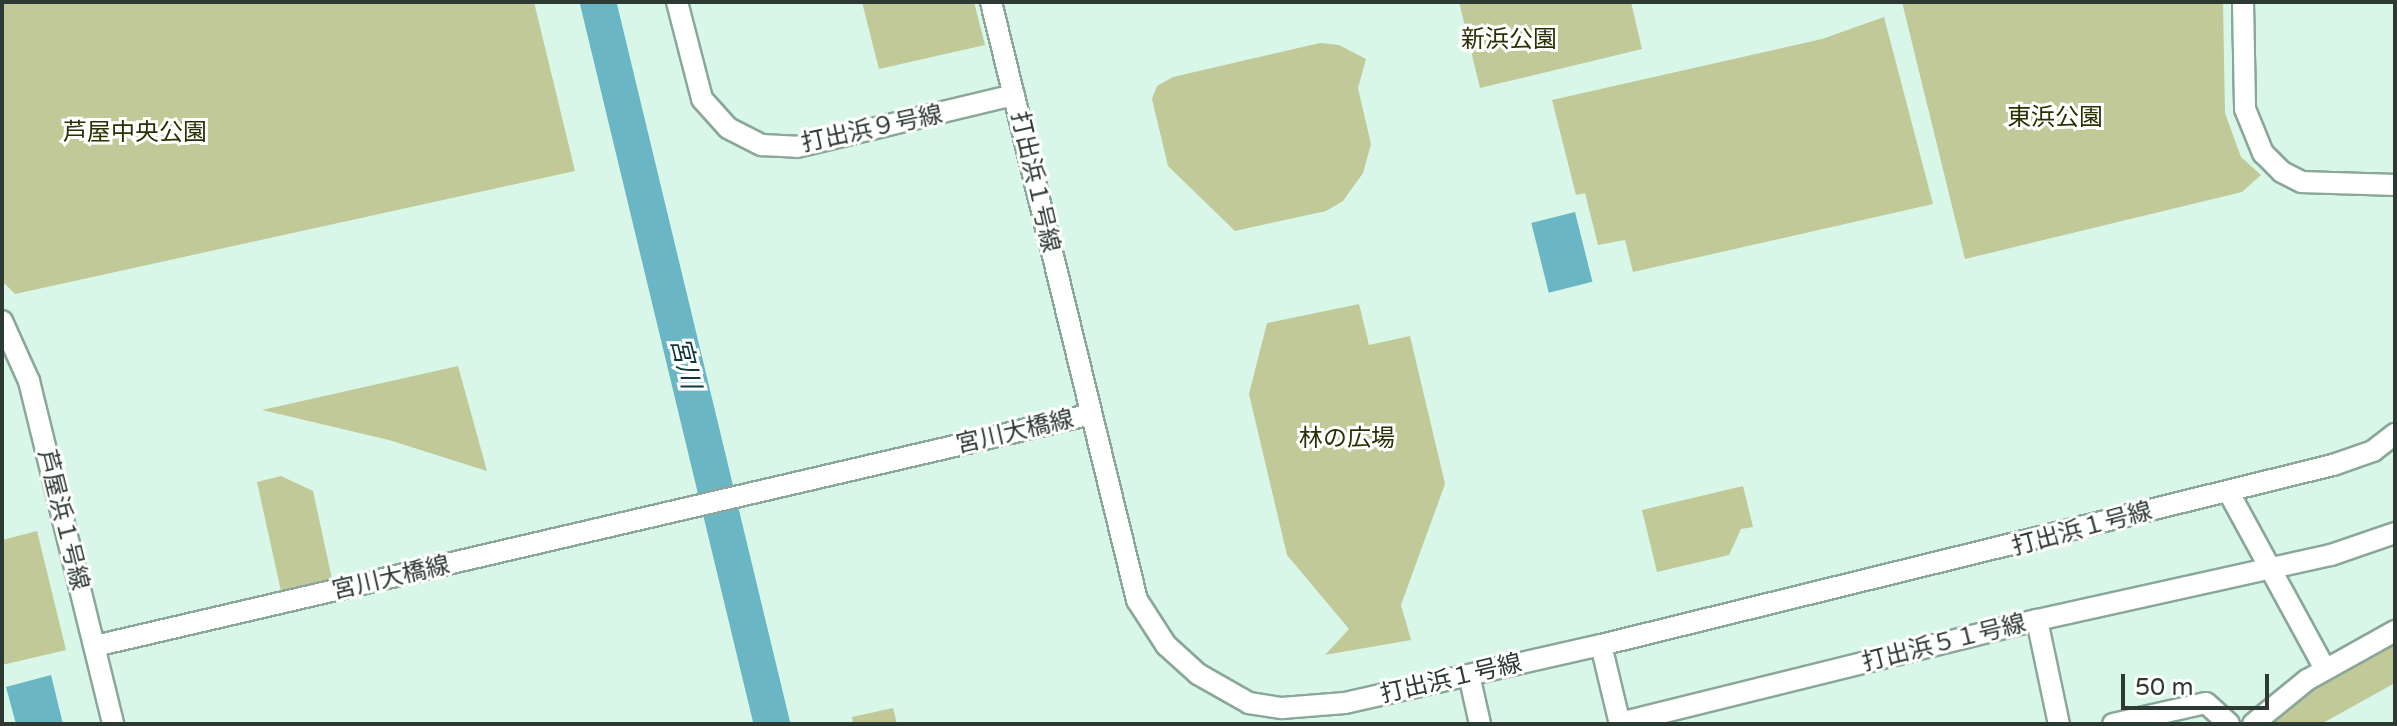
<!DOCTYPE html>
<meta charset="utf-8">
<style>
body{margin:0}
#map{position:relative;width:2397px;height:726px;overflow:hidden;background:#d8f7e8;font-family:"Varela Round","Noto Sans JP",sans-serif}
div>[style]{position:absolute}
[style*='--x']{left:calc(var(--x)*1px);top:calc(var(--y)*1px);width:calc(var(--w)*1px);rotate:calc(var(--a)*1deg)}
.green>*{inset:0;background:#c1c999}
.water>*{inset:0;background:#6bb6c5;transform-origin:0 0}
.river>*{height:36px;margin:-18px;padding:0 18px;transform-origin:18px;border-radius:18px;background:#6bb6c5}
.roads{filter:drop-shadow(2px 0 #8aa799) drop-shadow(-2px 0 #8aa799) drop-shadow(0 2px #8aa799) drop-shadow(0 -2px #8aa799)}
.minor>*{height:20px;margin:-10px;padding:0 10px;transform-origin:10px;border-radius:10px;background:#fff}
span{translate:-50% -50%;white-space:nowrap;text-align:center;line-height:1.15;-webkit-text-stroke:6px #fff;paint-order:stroke}
.park-label{font-size:24px;color:#2b3002}
.street-label{font-size:24px;color:#2d3933}
.water-label{font-size:26px;color:#11363d;font-style:italic}
.frame{position:absolute;inset:0;border:4px solid #2d3933;pointer-events:none}
.scale{position:absolute;left:2121px;top:674px;width:148px;height:36px;box-sizing:border-box;border:4px solid #2d3933;border-top:0;padding-left:10px;font-size:24px;line-height:28px;white-space:nowrap;color:#2d3933;-webkit-text-stroke:6px #fff;paint-order:stroke}
</style>
<div id="map">
<div class="green">
<div style="clip-path:polygon(2px 2px,534px 2px,575px 171px,15px 294px,2px 281px)"></div>
<div style="clip-path:polygon(862px 2px,974px 2px,985px 45px,879px 69px)"></div>
<div style="clip-path:polygon(1459px 2px,1631px 2px,1642px 49px,1480px 88px)"></div>
<div style="clip-path:polygon(1902px 2px,2223px 2px,2225px 113px,2241px 157px,2261px 175px,2242px 192px,1965px 259px)"></div>
<div style="clip-path:polygon(1884px 17px,1933px 204px,1633px 272px,1625px 240px,1598px 245px,1585px 193px,1576px 195px,1552px 100px,1822px 39px)"></div>
<div style="clip-path:polygon(1320px 43px,1339px 45px,1366px 59px,1358px 88px,1371px 144px,1363px 173px,1343px 201px,1326px 211px,1235px 231px,1168px 166px,1152px 99px,1157px 86px,1173px 77px)"></div>
<div style="clip-path:polygon(1359px 304px,1369px 345px,1410px 336px,1445px 484px,1401px 605px,1411px 640px,1325px 655px,1349px 629px,1287px 555px,1249px 394px,1267px 323px)"></div>
<div style="clip-path:polygon(458px 366px,487px 471px,389px 440px,262px 410px)"></div>
<div style="clip-path:polygon(281px 476px,313px 491px,332px 579px,281px 591px,257px 482px)"></div>
<div style="clip-path:polygon(1743px 486px,1753px 527px,1741px 529px,1729px 555px,1657px 572px,1642px 510px)"></div>
<div style="clip-path:polygon(37px 531px,66px 650px,2px 665px,2px 540px)"></div>
<div style="clip-path:polygon(2395px 637px,2395px 683px,2321px 724px,2262px 724px,2288px 701px)"></div>
<div style="clip-path:polygon(893px 708px,897px 724px,853px 724px,852px 717px)"></div>
</div>
<div class="water">
<div style="left:1575px;top:212px;width:72px;height:45px;rotate:76deg"></div>
<div style="clip-path:polygon(51px 675px,63px 724px,16px 724px,6px 687px)"></div>
</div>
<div class="river">
<div style="--x:598;--y:2;--w:743;--a:76.45"></div>
</div>
<div class="roads">
<div class="minor">
<div style="--x:677;--y:2;--w:100;--a:75.5"></div>
<div style="--x:702;--y:99;--w:39;--a:48"></div>
<div style="--x:728;--y:128;--w:38;--a:27"></div>
<div style="--x:762;--y:145;--w:35;--a:3"></div>
<div style="--x:797;--y:147;--w:223;--a:-13.5"></div>
<div style="--x:991;--y:2;--w:616;--a:76.28"></div>
<div style="--x:1137;--y:600;--w:54;--a:57.2"></div>
<div style="--x:1166;--y:645;--w:43;--a:42.2"></div>
<div style="--x:1198;--y:674;--w:59;--a:29.6"></div>
<div style="--x:1249;--y:703;--w:33;--a:9"></div>
<div style="--x:1282;--y:708;--w:63;--a:-4.5"></div>
<div style="--x:1345;--y:703;--w:262;--a:-12.8"></div>
<div style="--x:1601;--y:645;--w:754;--a:-13.82"></div>
<div style="--x:2333;--y:465;--w:42;--a:-19.3"></div>
<div style="--x:2373;--y:451;--w:28;--a:-38"></div>
<div style="--x:2243;--y:2;--w:107;--a:88.9"></div>
<div style="--x:2245;--y:109;--w:48;--a:67.8"></div>
<div style="--x:2263;--y:153;--w:27;--a:45"></div>
<div style="--x:2282;--y:172;--w:22;--a:27"></div>
<div style="--x:2302;--y:182;--w:93;--a:1.8"></div>
<div style="--x:2;--y:321;--w:66;--a:65.8"></div>
<div style="--x:29;--y:381;--w:353;--a:76.2"></div>
<div style="--x:2228;--y:491;--w:203;--a:61.4"></div>
<div style="--x:2037;--y:620;--w:106;--a:78.1"></div>
<div style="--x:1601;--y:645;--w:81;--a:76.5"></div>
<div style="--x:95;--y:646;--w:1020;--a:-13.1"></div>
<div style="--x:1469;--y:675;--w:50;--a:77.3"></div>
<div style="--x:1620;--y:723;--w:430;--a:-13.9"></div>
<div style="--x:2037;--y:620;--w:301;--a:-12.5"></div>
<div style="--x:2331;--y:555;--w:68;--a:-19"></div>
<div style="--x:2113;--y:724;--w:95;--a:-12.7"></div>
<div style="--x:2206;--y:703;--w:31;--a:42"></div>
<div style="--x:2253;--y:724;--w:70;--a:-39.2"></div>
<div style="--x:2307;--y:680;--w:101;--a:-29.1"></div>
</div>
</div>
<div class="park-label">
<span style="left:1509px;top:40px">新浜公園</span>
<span style="left:2055px;top:118px">東浜公園</span>
<span style="left:135px;top:133px">芦屋中央公園</span>
<span style="left:1347px;top:439px">林の広場</span>
</div>
<div class="street-label">
<span style="left:872px;top:129px;rotate:-12deg">打出浜９号線</span>
<span style="left:1035px;top:182px;rotate:77deg">打出浜１号線</span>
<span style="left:1015px;top:432px;rotate:-13deg">宮川大橋線</span>
<span style="left:63px;top:520px;rotate:76deg">芦屋浜１号線</span>
<span style="left:2082px;top:529px;rotate:-15deg">打出浜１号線</span>
<span style="left:391px;top:578px;rotate:-13deg">宮川大橋線</span>
<span style="left:1944px;top:643px;rotate:-14deg">打出浜５１号線</span>
<span style="left:1451px;top:679px;rotate:-13deg">打出浜１号線</span>
</div>
<div class="water-label">
<span style="left:685px;top:363px;rotate:76deg">宮川</span>
</div>
<div class="frame"></div>
<div class="scale">50 m</div>
</div>
